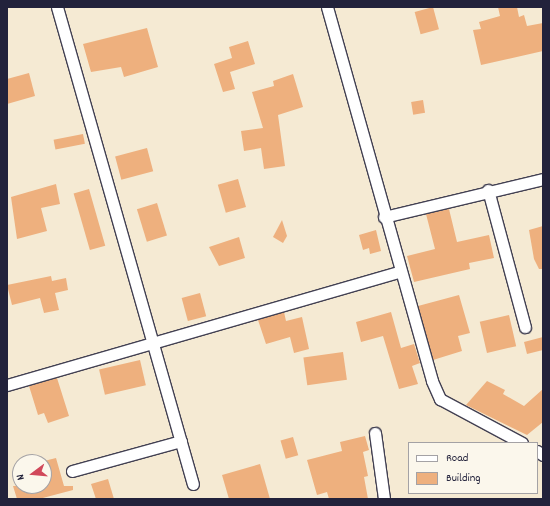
<!DOCTYPE html>
<style>
body{margin:0}
#map{position:relative;width:550px;height:506px;overflow:hidden;background:#f5ead3;font-family:Dekko,sans-serif}
div>[style]{position:absolute}
[style*='--x']{left:calc(var(--x)*1px);top:calc(var(--y)*1px);width:calc(var(--w)*1px);rotate:calc(var(--a)*1deg)}
.building>*{inset:0;background:#eeb07e;transform-origin:0 0}
.roads{filter:drop-shadow(1px 0 #424052) drop-shadow(-1px 0 #424052) drop-shadow(0 1px #424052) drop-shadow(0 -1px #424052)}
.street>*{height:11px;margin:-5.5px;padding:0 5.5px;transform-origin:5.5px;border-radius:5.5px;background:#fff}
span{translate:-50% -50%;white-space:nowrap;text-align:center;line-height:1.15;-webkit-text-stroke:4px #fbf7ec;paint-order:stroke}
.frame{position:absolute;inset:0;border:8px solid #22223b;pointer-events:none}
.legend{position:absolute;left:408px;top:442px;width:130px;height:52px;box-sizing:border-box;background:#fbf7ec;border:1px solid #a4a2a5;margin:0;padding:5px 7px;list-style:none;font-size:12px;color:#22223b}
.legend li{display:flex;align-items:center;gap:8px;height:20px}
.legend b{width:20px;border:1px solid #a4a2a5}
.north{position:absolute;left:12px;top:454px;width:40px;height:40px;box-sizing:border-box;background:#fbf7ec;border:1px solid #a4a2a5;border-radius:50%;rotate:254deg;font-size:11px;font-weight:700;line-height:16px;text-align:center;color:#22223b}
.north::after{content:'';display:block;margin:auto;width:14px;height:18px;background:#d1495b;clip-path:polygon(50% 0,100% 100%,50% 72%,0 100%)}
</style>
<div id="map">
<div class="building">
<div style="left:433px;top:7px;width:23px;height:19px;rotate:75deg"></div>
<div style="clip-path:polygon(498px 7px,517px 7px,519px 17px,524px 15px,527px 26px,543px 23px,543px 51px,481px 65px,473px 30px,481px 29px,479px 22px,500px 16px)"></div>
<div style="clip-path:polygon(147px 28px,158px 67px,124px 77px,121px 67px,91px 72px,83px 44px)"></div>
<div style="clip-path:polygon(248px 41px,255px 64px,230px 72px,235px 89px,223px 92px,214px 64px,232px 58px,229px 47px)"></div>
<div style="clip-path:polygon(29px 73px,35px 96px,7px 104px,7px 79px)"></div>
<div style="clip-path:polygon(293px 74px,303px 107px,278px 115px,285px 166px,264px 169px,261px 148px,244px 151px,241px 131px,263px 128px,252px 92px,274px 86px,273px 81px)"></div>
<div style="left:423px;top:100px;width:13px;height:12px;rotate:81deg"></div>
<div style="left:83px;top:134px;width:10px;height:30px;rotate:79deg"></div>
<div style="left:147px;top:148px;width:24px;height:33px;rotate:75deg"></div>
<div style="left:238px;top:179px;width:29px;height:21px;rotate:74deg"></div>
<div style="clip-path:polygon(56px 184px,60px 204px,41px 208px,47px 231px,17px 239px,11px 197px)"></div>
<div style="left:89px;top:189px;width:59px;height:16px;rotate:74deg"></div>
<div style="left:157px;top:203px;width:34px;height:21px;rotate:73deg"></div>
<div style="clip-path:polygon(449px 209px,457px 242px,489px 235px,494px 258px,469px 263px,470px 269px,414px 282px,407px 256px,435px 249px,426px 214px)"></div>
<div style="clip-path:polygon(282px 220px,287px 236px,283px 243px,273px 237px)"></div>
<div style="clip-path:polygon(543px 226px,543px 269px,539px 269px,534px 259px,529px 230px)"></div>
<div style="clip-path:polygon(376px 230px,381px 251px,370px 254px,369px 248px,363px 250px,359px 235px)"></div>
<div style="clip-path:polygon(239px 237px,245px 258px,219px 266px,209px 247px)"></div>
<div style="clip-path:polygon(51px 276px,52px 281px,66px 278px,68px 290px,55px 293px,59px 310px,44px 313px,40px 298px,12px 305px,7px 285px)"></div>
<div style="left:200px;top:293px;width:24px;height:19px;rotate:75deg"></div>
<div style="clip-path:polygon(459px 295px,470px 333px,458px 336px,462px 351px,433px 360px,418px 306px)"></div>
<div style="clip-path:polygon(284px 312px,286px 321px,302px 317px,309px 349px,294px 353px,290px 337px,266px 344px,258px 320px)"></div>
<div style="clip-path:polygon(391px 312px,401px 348px,414px 344px,420px 363px,412px 366px,418px 384px,399px 389px,383px 336px,361px 342px,356px 322px)"></div>
<div style="left:509px;top:315px;width:32px;height:30px;rotate:77deg"></div>
<div style="clip-path:polygon(543px 337px,543px 350px,527px 354px,524px 342px)"></div>
<div style="left:343px;top:352px;width:28px;height:40px;rotate:82deg"></div>
<div style="left:140px;top:360px;width:26px;height:42px;rotate:77deg"></div>
<div style="clip-path:polygon(57px 378px,69px 416px,48px 423px,44px 413px,38px 415px,29px 386px)"></div>
<div style="clip-path:polygon(487px 381px,505px 390px,503px 394px,524px 406px,543px 389px,543px 422px,527px 435px,466px 405px)"></div>
<div style="clip-path:polygon(365px 436px,369px 450px,363px 452px,368px 476px,364px 477px,368px 499px,329px 499px,327px 492px,317px 495px,307px 460px,342px 451px,340px 442px)"></div>
<div style="left:293px;top:437px;width:19px;height:13px;rotate:74deg"></div>
<div style="clip-path:polygon(56px 458px,64px 486px,73px 486px,73px 490px,39px 499px,17px 499px,13px 486px,44px 486px,44px 461px)"></div>
<div style="clip-path:polygon(260px 464px,270px 499px,229px 499px,222px 475px)"></div>
<div style="clip-path:polygon(108px 479px,114px 499px,96px 499px,91px 484px)"></div>
</div>
<div class="roads">
<div class="street">
<div style="--x:57;--y:7;--w:496;--a:74.1"></div>
<div style="--x:327;--y:7;--w:388;--a:74.3"></div>
<div style="--x:432;--y:381;--w:20;--a:66"></div>
<div style="--x:440;--y:399;--w:93;--a:28.2"></div>
<div style="--x:488;--y:190;--w:142;--a:74.9"></div>
<div style="--x:384;--y:217;--w:163;--a:-13.4"></div>
<div style="--x:7;--y:385;--w:408;--a:-16.1"></div>
<div style="--x:375;--y:433;--w:67;--a:82.2"></div>
<div style="--x:537;--y:451;--w:7;--a:34"></div>
<div style="--x:72;--y:471;--w:113;--a:-15.4"></div>
</div>
</div>
<div class="frame"></div>
<ul class="legend">
<li><b style="height:5px;background:#fff"></b>Road</li>
<li><b style="height:11px;background:#eeb07e"></b>Building</li>
</ul>
<div class="north">N</div>
</div>
